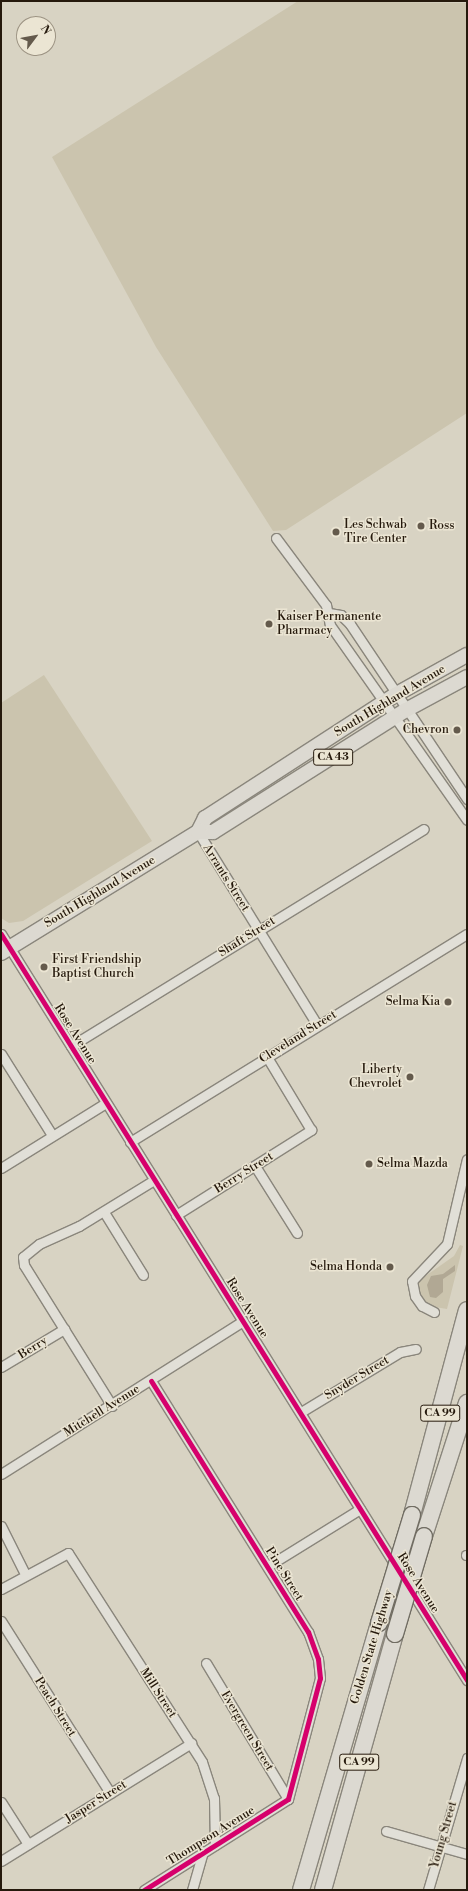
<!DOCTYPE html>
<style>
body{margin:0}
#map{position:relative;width:468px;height:1891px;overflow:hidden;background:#d8d3c3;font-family:"Libre Bodoni",serif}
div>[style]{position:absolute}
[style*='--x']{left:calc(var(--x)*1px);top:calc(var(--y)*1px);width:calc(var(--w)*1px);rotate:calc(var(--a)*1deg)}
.green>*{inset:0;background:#cbc4ae}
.water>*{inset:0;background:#b1a894}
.roads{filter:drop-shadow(1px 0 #8a867c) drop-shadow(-1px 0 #8a867c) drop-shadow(0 1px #8a867c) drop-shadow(0 -1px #8a867c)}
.minor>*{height:9px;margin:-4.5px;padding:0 4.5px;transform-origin:4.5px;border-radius:4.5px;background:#e1dfd7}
.primary>*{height:14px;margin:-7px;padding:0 7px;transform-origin:7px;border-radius:7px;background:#dcd9d1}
.motorway>*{height:16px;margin:-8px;padding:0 8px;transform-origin:8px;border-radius:8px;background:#dcd9d1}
.bridges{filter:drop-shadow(1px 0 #716d63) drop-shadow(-1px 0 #716d63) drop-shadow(0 1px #716d63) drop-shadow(0 -1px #716d63)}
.motorway-bridge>*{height:16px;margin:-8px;padding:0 8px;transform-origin:8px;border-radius:8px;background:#dcd9d1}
.cycleway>*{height:5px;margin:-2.5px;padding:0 2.5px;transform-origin:2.5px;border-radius:2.5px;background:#d6006c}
.dots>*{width:11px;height:11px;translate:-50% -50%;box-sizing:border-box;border:2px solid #ebe5d3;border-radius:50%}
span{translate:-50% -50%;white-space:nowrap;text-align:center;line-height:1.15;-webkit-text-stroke:3px #ebe5d3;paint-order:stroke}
.shield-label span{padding:1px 3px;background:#ebe5d3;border:1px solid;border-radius:3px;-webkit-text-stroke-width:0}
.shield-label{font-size:11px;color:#25190c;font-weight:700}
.poi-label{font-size:12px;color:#25190c}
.left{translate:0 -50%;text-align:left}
.right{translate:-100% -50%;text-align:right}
.street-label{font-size:12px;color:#25190c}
.frame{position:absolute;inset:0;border:2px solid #25190c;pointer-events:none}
.north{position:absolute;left:16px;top:16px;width:40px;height:40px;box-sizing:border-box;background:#ebe5d3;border:1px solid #9c9383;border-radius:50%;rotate:58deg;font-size:11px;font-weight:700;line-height:16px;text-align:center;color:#25190c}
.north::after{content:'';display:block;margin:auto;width:14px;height:18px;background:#645a4c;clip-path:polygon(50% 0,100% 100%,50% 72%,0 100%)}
</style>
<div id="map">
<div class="green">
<div style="clip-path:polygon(298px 1px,467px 3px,467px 413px,286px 530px,273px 531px,156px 347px,52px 157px)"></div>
<div style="clip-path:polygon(44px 675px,152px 841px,23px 921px,9px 923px,1px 918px,1px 703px)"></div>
<div style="clip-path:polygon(460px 1245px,463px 1246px,447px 1309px,423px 1305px,414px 1290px,417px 1282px,454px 1256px)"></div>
</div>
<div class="water">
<div style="clip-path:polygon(455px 1265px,455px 1271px,443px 1279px,443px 1292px,436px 1298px,430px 1297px,427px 1285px,431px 1276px,443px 1274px)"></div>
</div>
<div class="roads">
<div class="minor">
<div style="--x:276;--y:538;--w:84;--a:53.3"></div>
<div style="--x:326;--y:605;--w:20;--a:79"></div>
<div style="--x:330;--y:625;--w:238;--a:54.9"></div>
<div style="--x:329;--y:613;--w:12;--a:9"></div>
<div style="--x:341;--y:615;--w:13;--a:45"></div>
<div style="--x:350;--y:624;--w:211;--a:56.2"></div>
<div style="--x:198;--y:832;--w:227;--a:58.3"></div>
<div style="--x:1;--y:934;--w:880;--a:58.01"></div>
<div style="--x:71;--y:1046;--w:414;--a:-31.6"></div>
<div style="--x:1;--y:1054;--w:96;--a:57.8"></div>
<div style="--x:130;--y:1142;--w:396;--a:-31.7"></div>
<div style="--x:255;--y:1166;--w:79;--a:57.9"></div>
<div style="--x:1;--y:1168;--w:123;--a:-31.8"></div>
<div style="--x:104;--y:1212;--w:74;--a:58.2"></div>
<div style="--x:176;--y:1215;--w:160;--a:-32.2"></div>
<div style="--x:311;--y:1130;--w:85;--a:-121.1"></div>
<div style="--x:434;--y:1312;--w:13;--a:-153"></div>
<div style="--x:422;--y:1306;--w:12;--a:-125"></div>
<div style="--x:415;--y:1296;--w:15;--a:-101"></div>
<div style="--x:412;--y:1281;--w:51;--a:-46.6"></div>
<div style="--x:447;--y:1244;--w:87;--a:-76.8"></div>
<div style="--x:1;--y:1367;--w:74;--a:-31.1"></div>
<div style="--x:112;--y:1406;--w:166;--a:-122"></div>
<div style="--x:24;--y:1265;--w:8;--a:-97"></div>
<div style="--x:23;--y:1257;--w:21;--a:-39"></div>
<div style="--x:39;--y:1244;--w:44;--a:-24.2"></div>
<div style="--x:79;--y:1226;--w:88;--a:-31.5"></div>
<div style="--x:301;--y:1412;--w:116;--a:-31.2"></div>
<div style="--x:400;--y:1352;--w:16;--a:-11"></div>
<div style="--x:1;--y:1474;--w:286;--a:-32.3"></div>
<div style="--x:1;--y:1526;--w:54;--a:63.4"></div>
<div style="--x:466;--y:1555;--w:1;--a:0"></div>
<div style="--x:268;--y:1566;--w:108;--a:-31.8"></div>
<div style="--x:1;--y:1589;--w:76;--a:-28.2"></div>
<div style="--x:68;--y:1553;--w:248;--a:57.3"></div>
<div style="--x:202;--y:1762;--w:38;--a:72"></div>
<div style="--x:214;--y:1798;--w:47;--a:88.8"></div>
<div style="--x:1;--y:1621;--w:204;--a:57.6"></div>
<div style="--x:206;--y:1663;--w:159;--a:58.9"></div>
<div style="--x:1;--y:1802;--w:50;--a:57.3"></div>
<div style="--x:386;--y:1831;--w:84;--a:15.9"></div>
<div style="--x:1;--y:1861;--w:224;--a:-31.8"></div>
<div style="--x:144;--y:1890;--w:170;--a:-32.3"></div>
<div style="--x:288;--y:1799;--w:125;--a:-75.2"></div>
<div style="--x:320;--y:1678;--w:19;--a:-96"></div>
<div style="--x:318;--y:1659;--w:29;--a:-110"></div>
<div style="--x:308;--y:1632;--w:296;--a:-122"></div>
<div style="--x:192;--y:1890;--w:40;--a:-74"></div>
<div style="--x:428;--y:1890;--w:138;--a:-73.5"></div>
</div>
<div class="primary">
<div style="--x:198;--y:832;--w:16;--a:-63"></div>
<div style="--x:205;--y:818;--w:226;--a:-32.9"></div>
<div style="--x:395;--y:695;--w:82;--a:-29.1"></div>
<div style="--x:1;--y:953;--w:231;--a:-31.6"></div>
<div style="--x:198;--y:832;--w:15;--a:0"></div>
<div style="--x:213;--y:832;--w:228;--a:-32.3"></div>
<div style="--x:406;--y:710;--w:69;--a:-28.4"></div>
</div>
<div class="motorway">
<div style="--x:412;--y:1515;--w:212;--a:-75"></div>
<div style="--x:424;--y:1536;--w:140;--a:-72.1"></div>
<div style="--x:301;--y:1890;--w:278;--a:-73.7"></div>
<div style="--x:323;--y:1890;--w:266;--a:-74.3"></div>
</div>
</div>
<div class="bridges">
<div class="motorway-bridge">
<div style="--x:379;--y:1623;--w:113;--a:-73"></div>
<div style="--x:395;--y:1634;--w:102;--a:-73.5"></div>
</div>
</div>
<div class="cycleway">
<div style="--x:1;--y:934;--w:880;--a:58.01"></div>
<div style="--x:144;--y:1890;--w:170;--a:-32.3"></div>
<div style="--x:288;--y:1799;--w:125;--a:-75.2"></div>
<div style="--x:320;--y:1678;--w:19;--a:-96"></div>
<div style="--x:318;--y:1659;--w:29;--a:-110"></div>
<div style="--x:308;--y:1632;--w:296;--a:-122"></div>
</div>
<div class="dots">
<div style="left:421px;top:526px;background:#645a4c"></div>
<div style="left:336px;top:532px;background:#645a4c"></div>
<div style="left:269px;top:624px;background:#645a4c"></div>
<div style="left:457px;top:730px;background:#645a4c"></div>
<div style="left:44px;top:967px;background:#645a4c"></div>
<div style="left:448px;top:1002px;background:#645a4c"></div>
<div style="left:410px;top:1077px;background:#645a4c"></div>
<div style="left:369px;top:1164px;background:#645a4c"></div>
<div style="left:390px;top:1267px;background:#645a4c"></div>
</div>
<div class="shield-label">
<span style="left:333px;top:757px">CA 43</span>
<span style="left:440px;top:1413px">CA 99</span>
<span style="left:359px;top:1762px">CA 99</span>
</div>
<div class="poi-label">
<span class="left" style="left:344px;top:532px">Les Schwab<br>Tire Center</span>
<span class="left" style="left:429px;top:526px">Ross</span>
<span class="left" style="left:277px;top:624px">Kaiser Permanente<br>Pharmacy</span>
<span class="right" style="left:449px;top:730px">Chevron</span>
<span class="left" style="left:52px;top:967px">First Friendship<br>Baptist Church</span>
<span class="right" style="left:440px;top:1002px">Selma Kia</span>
<span class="right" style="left:402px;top:1077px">Liberty<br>Chevrolet</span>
<span class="left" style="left:377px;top:1164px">Selma Mazda</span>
<span class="right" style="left:382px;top:1267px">Selma Honda</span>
</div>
<div class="street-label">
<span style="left:390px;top:701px;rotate:-31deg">South Highland Avenue</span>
<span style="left:226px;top:878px;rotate:58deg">Arrants Street</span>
<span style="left:100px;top:892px;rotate:-31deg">South Highland Avenue</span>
<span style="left:247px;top:937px;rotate:-32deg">Shaft Street</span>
<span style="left:75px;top:1034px;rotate:58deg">Rose Avenue</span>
<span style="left:298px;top:1037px;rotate:-32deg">Cleveland Street</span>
<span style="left:244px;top:1173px;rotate:-32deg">Berry Street</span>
<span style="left:247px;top:1308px;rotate:58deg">Rose Avenue</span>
<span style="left:33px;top:1348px;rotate:-32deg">Berry</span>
<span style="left:357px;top:1378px;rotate:-31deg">Snyder Street</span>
<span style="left:102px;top:1411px;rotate:-32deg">Mitchell Avenue</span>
<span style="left:284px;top:1574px;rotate:58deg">Pine Street</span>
<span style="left:418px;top:1583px;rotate:58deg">Rose Avenue</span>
<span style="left:372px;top:1647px;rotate:-73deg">Golden State Highway</span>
<span style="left:158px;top:1693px;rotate:57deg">Mill Street</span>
<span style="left:55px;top:1707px;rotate:58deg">Peach Street</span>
<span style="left:247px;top:1731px;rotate:59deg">Evergreen Street</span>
<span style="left:96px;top:1802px;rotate:-32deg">Jasper Street</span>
<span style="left:444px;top:1835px;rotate:-74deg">Young Street</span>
<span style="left:211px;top:1836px;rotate:-32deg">Thompson Avenue</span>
</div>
<div class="frame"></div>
<div class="north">N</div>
</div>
